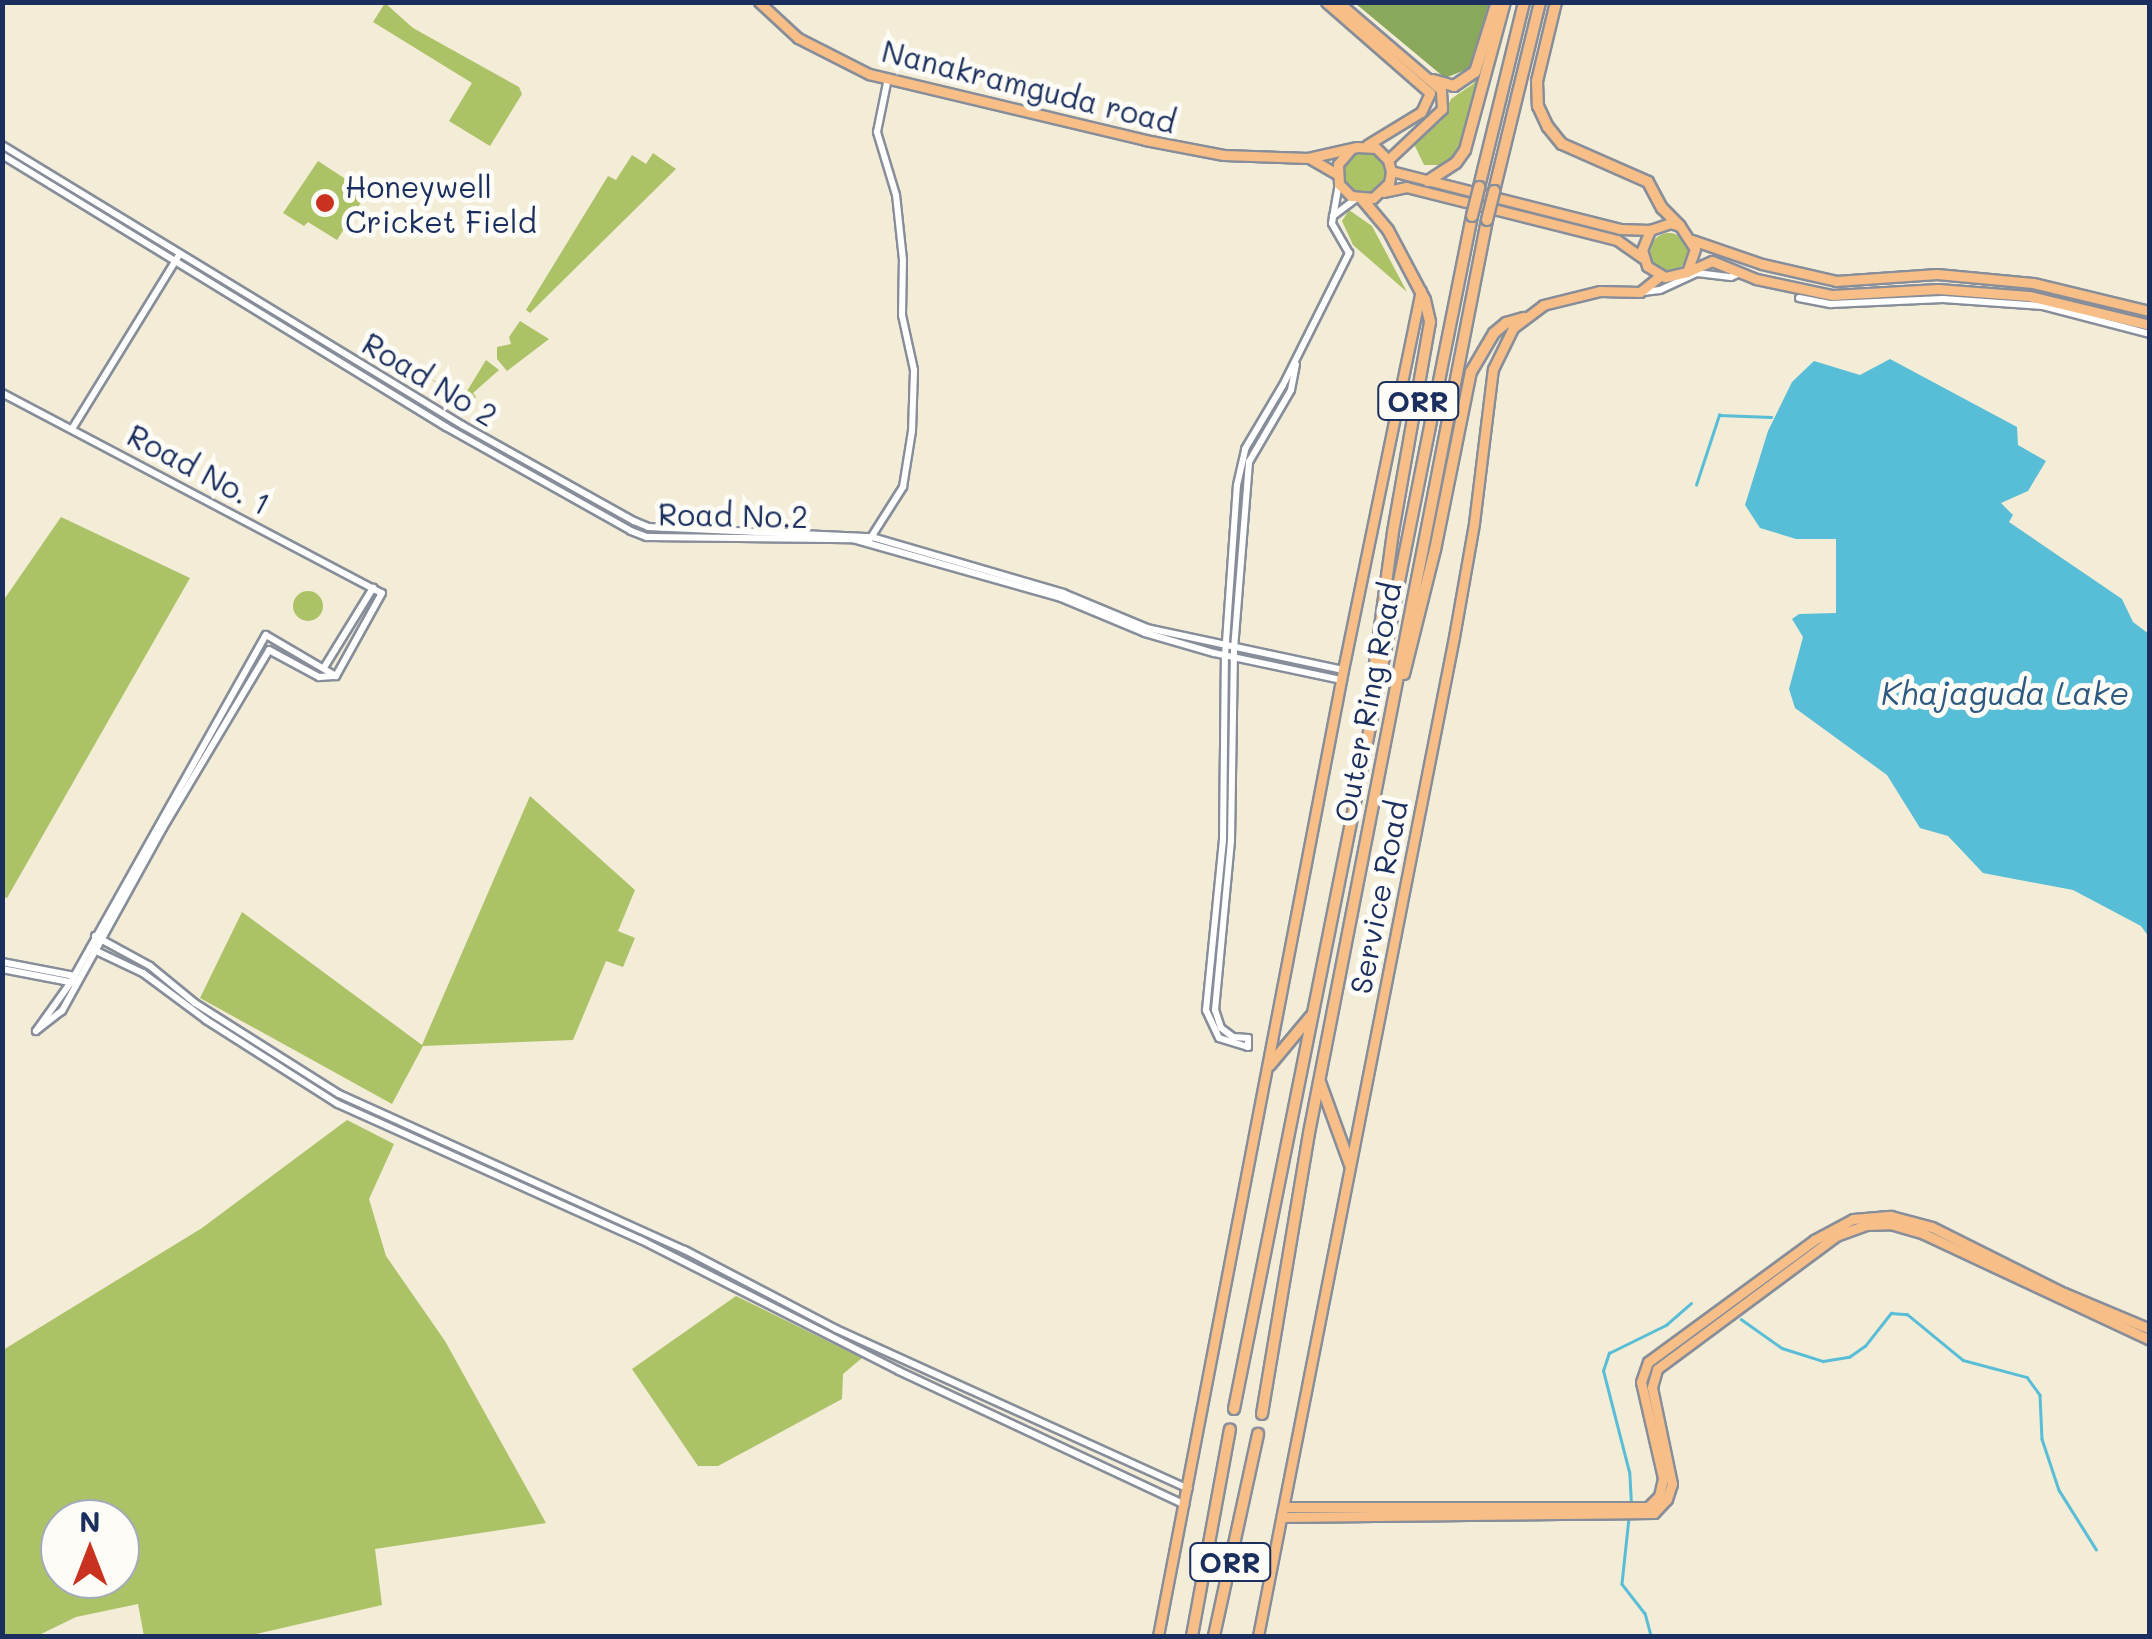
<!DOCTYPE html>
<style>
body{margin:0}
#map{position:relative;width:2152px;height:1639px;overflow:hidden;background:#f3ecd7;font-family:Mali,sans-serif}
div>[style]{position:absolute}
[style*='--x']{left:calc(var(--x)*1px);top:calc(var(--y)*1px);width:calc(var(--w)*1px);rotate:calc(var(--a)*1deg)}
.green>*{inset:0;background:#acc267}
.round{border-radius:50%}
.forest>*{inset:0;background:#89a85c}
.water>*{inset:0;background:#58bdd6}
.stream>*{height:2.5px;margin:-1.25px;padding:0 1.25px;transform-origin:1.25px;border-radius:1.25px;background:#58bdd6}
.roads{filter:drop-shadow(2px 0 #878e9a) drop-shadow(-2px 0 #878e9a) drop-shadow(0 2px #878e9a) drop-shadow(0 -2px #878e9a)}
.minor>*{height:6px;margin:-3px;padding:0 3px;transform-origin:3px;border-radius:3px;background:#fff}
.major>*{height:9px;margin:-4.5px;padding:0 4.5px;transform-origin:4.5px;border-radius:4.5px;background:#f7be87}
.highway>*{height:10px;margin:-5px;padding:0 5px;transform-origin:5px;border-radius:5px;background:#f7be87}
.bridges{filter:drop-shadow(2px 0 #878e9a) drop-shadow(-2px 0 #878e9a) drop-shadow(0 2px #878e9a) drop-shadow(0 -2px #878e9a)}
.highway-bridge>*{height:10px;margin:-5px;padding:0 5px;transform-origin:5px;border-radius:5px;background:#f7be87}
.dots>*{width:28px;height:28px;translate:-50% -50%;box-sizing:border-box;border:5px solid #fdfcf7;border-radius:50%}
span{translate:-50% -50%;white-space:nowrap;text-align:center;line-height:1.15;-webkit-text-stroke:10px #fdfcf7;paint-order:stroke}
.shield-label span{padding:2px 8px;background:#fdfcf7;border:2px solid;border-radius:8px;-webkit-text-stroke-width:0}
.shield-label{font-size:28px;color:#1b2f5e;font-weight:700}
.street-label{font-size:30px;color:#1b2f5e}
.poi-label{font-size:30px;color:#1b2f5e}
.left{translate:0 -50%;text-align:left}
.water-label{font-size:32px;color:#2d5a82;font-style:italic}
.frame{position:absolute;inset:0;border:5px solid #1b2f5e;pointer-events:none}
.north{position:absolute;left:40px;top:1499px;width:100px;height:100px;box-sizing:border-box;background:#fdfcf7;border:2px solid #a3aaba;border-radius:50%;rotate:0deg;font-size:28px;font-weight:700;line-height:40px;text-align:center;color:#1b2f5e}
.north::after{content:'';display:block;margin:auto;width:35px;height:45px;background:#c8321e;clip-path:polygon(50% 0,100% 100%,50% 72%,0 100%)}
</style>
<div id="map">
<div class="green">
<div style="clip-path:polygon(385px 3px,413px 28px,519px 87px,522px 94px,490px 146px,449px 121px,472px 83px,373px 22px)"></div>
<div style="clip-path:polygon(1484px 63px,1466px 142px,1446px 165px,1424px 165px,1414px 144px,1441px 121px,1451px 99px,1473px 84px)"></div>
<div class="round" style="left:1343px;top:150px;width:44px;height:44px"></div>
<div style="clip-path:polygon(653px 153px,676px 169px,530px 313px,526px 310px,608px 176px,616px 180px,632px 155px,646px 164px)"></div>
<div style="clip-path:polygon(318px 161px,367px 193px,337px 240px,308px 222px,304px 226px,283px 213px)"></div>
<div style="clip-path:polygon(1349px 210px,1372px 226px,1407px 292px,1353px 245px,1342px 221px)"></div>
<div class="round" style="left:1650px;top:233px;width:38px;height:38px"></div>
<div style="clip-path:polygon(520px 321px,549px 339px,507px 371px,497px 359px,497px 347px,511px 344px,509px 337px)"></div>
<div style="clip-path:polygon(486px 360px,499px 370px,473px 393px,476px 397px,470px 402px,423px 375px,464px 396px)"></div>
<div style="clip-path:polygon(61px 517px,190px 578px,7px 898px,2px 896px,3px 601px)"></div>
<div class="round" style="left:293px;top:591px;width:30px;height:30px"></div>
<div style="clip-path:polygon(530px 796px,635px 890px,618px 931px,635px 938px,623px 967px,606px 961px,573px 1040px,423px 1046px,392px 1104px,200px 998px,242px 912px,422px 1045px)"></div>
<div style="clip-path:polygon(evenodd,347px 1120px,394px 1144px,369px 1199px,386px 1256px,445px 1341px,546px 1523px,375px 1549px,382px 1605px,248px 1636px,144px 1636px,138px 1604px,76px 1617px,37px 1636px,3px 1636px,3px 1350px,202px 1228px,347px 1120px,60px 1519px,120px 1519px,120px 1579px,60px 1579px,60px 1519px)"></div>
<div style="clip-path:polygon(736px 1296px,862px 1358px,843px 1374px,842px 1399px,718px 1466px,698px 1466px,632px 1369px)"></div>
</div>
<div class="forest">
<div style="clip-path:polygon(1355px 3px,1494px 3px,1470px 68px,1445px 78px)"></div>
</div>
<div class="water">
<div style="clip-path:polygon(1890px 359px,2017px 427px,2018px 445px,2046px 461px,2028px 491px,2001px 503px,2013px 515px,2009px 522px,2122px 599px,2133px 622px,2149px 634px,2149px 937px,2141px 926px,2073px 890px,1983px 873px,1948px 836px,1920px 828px,1887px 775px,1795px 708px,1789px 689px,1803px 637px,1792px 619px,1799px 614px,1836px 613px,1836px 539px,1796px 539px,1760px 528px,1745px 505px,1768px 431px,1792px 382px,1814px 361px,1860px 375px)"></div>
</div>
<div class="stream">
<div style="--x:1696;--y:485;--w:74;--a:-71.8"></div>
<div style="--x:1719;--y:415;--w:52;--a:2.2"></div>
<div style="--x:1741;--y:1319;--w:50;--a:35.3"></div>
<div style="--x:1782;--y:1348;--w:43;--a:17.6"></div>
<div style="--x:1823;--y:1361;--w:26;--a:-9"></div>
<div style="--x:1849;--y:1357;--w:19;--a:-35"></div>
<div style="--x:1865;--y:1346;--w:42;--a:-51.8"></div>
<div style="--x:1891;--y:1313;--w:16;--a:4"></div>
<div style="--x:1907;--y:1314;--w:72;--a:39.4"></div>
<div style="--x:1963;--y:1360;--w:66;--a:14.9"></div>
<div style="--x:2027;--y:1377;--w:22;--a:54"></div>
<div style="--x:2040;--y:1395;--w:44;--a:87.4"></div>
<div style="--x:2042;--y:1439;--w:54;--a:71.6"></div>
<div style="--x:2059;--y:1490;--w:70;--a:57.9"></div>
<div style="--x:1631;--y:1505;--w:33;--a:-93"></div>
<div style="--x:1629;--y:1472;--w:104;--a:-104.4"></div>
<div style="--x:1603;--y:1371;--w:19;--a:-72"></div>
<div style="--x:1609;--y:1353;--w:64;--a:-26.2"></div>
<div style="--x:1666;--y:1325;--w:33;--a:-41"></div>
<div style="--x:1629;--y:1518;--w:66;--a:96.1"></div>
<div style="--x:1622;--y:1584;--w:37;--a:52"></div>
<div style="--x:1645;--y:1613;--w:24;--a:75"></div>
</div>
<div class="roads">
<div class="minor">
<div style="--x:2;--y:145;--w:539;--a:31.33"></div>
<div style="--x:462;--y:425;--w:197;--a:29.2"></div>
<div style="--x:634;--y:521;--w:15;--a:23"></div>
<div style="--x:648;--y:527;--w:224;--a:2.6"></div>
<div style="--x:872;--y:537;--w:199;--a:16.3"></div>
<div style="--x:1063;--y:593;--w:91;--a:22.6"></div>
<div style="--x:1147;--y:628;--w:200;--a:12.1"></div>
<div style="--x:2;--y:155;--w:521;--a:31.49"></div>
<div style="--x:446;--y:427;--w:212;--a:29.3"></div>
<div style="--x:631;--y:531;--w:17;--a:21"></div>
<div style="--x:647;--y:537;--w:206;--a:0.6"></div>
<div style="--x:853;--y:539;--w:216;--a:15.8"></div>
<div style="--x:1061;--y:598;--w:91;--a:22.6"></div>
<div style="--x:1145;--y:633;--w:72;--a:16.2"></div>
<div style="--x:1214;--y:653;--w:130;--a:12"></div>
<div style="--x:1333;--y:216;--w:30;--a:-37"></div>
<div style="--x:1643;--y:292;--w:17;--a:-7"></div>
<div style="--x:1660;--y:290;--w:41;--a:-24.7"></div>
<div style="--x:1697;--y:273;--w:34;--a:7"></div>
<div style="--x:1731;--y:277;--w:10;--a:-24"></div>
<div style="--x:1799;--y:298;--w:33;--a:11"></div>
<div style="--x:1831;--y:304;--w:112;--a:-2.6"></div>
<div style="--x:1943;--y:299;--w:100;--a:4"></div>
<div style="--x:2043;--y:306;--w:111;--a:14.7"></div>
<div style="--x:2;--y:393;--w:429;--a:27.8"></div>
<div style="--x:382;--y:593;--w:95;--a:119"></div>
<div style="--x:72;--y:429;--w:204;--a:-58.4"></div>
<div style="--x:870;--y:539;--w:62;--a:-57.6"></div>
<div style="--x:903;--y:487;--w:57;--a:-80.9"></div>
<div style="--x:912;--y:431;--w:61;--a:-88.1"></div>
<div style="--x:914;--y:370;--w:56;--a:-102.3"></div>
<div style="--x:902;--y:315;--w:55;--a:-89"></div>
<div style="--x:903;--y:260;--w:65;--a:-96.1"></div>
<div style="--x:896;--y:195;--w:66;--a:-106.8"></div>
<div style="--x:877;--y:132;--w:55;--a:-78.5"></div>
<div style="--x:325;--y:666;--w:92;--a:-58.4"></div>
<div style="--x:95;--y:936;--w:63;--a:28.6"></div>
<div style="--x:150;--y:966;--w:58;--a:39.4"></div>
<div style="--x:195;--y:1003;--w:170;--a:32.3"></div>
<div style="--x:339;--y:1094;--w:380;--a:24.3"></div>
<div style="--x:685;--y:1250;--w:170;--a:27.6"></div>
<div style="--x:836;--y:1329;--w:387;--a:24.4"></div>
<div style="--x:90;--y:948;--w:59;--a:25.3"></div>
<div style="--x:143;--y:973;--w:79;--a:36.7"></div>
<div style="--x:206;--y:1020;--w:156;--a:32.5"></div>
<div style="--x:338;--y:1104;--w:332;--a:24.2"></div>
<div style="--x:641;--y:1240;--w:289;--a:26.9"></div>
<div style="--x:899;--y:1371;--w:316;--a:25.1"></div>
<div style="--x:2;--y:962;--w:74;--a:10.9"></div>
<div style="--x:2;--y:969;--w:74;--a:10.9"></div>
<div style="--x:36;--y:1031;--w:60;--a:-54.5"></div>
<div style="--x:71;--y:982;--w:398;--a:-60.7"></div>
<div style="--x:266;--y:635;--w:81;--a:30.4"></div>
<div style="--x:36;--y:1031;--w:33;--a:-38"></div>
<div style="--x:62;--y:1011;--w:209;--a:-61.1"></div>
<div style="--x:163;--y:828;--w:207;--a:-59.2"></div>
<div style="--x:269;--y:650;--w:57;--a:28.4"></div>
<div style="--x:319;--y:677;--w:15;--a:-4"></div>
<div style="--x:1248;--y:1047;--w:30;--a:-163"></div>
<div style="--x:1219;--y:1038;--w:31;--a:-115"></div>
<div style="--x:1206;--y:1010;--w:171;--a:-84.3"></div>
<div style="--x:1223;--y:840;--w:184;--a:-89.4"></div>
<div style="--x:1225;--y:656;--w:171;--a:-86"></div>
<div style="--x:1237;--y:485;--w:37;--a:-77"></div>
<div style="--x:1245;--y:449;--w:74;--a:-59.3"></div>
<div style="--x:1283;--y:385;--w:148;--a:-63.4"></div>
<div style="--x:1349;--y:253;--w:34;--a:-120"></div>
<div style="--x:1332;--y:223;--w:39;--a:-80"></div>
<div style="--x:1248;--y:1047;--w:9;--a:-90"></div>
<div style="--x:1248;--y:1038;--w:15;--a:-176"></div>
<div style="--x:1233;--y:1037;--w:15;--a:-143"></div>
<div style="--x:1221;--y:1028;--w:19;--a:-108"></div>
<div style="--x:1215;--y:1010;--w:171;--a:-84.6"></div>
<div style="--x:1231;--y:840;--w:191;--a:-89.1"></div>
<div style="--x:1234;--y:649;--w:188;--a:-85.4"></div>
<div style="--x:1249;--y:462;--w:83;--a:-59.7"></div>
<div style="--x:1291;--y:390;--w:26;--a:-79"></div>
</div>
<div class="major">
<div style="--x:759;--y:2;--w:53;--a:42.7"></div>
<div style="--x:798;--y:38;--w:80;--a:26.9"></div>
<div style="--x:869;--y:74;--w:284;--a:13.4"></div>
<div style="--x:1145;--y:140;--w:80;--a:10.8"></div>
<div style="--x:1224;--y:155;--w:84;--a:2"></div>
<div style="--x:1308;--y:158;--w:50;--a:-12.7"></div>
<div style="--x:1357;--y:147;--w:19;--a:3"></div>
<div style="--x:1376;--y:148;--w:17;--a:45"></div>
<div style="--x:1388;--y:160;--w:11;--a:75"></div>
<div style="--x:1391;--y:171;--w:12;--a:99"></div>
<div style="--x:1389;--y:183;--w:22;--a:137"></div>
<div style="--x:1373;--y:198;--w:22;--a:-175"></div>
<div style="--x:1351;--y:196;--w:17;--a:-135"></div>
<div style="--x:1339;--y:184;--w:20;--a:-93"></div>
<div style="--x:1338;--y:164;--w:20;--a:-49"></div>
<div style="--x:1326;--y:2;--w:138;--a:41.2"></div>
<div style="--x:1430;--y:93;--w:21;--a:115"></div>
<div style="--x:1421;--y:112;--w:63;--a:148.6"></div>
<div style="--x:1338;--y:2;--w:135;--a:40.5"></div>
<div style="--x:1441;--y:90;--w:19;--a:87"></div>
<div style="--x:1442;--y:109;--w:74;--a:136.6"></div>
<div style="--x:1311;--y:159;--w:30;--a:30"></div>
<div style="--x:1391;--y:171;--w:236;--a:14.2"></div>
<div style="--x:1620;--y:229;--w:30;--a:2"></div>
<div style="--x:1650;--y:230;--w:21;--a:-19"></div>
<div style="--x:1670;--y:223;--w:10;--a:17"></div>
<div style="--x:1680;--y:226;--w:27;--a:57"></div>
<div style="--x:1695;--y:249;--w:24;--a:109"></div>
<div style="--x:1687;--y:272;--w:23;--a:167"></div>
<div style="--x:1665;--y:277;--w:21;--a:-149"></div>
<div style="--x:1647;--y:266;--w:17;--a:-107"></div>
<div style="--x:1642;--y:250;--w:22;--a:-68"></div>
<div style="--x:1383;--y:192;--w:24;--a:-12"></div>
<div style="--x:1406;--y:187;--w:218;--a:14.1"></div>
<div style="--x:1617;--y:240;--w:32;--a:35"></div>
<div style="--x:1692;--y:240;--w:74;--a:18.9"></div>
<div style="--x:1762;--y:264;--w:76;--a:12.9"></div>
<div style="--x:1836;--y:281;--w:101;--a:-4"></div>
<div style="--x:1937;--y:274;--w:96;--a:5.4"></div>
<div style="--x:2033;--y:283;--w:120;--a:13.5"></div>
<div style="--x:1687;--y:272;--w:27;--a:-24"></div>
<div style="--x:1712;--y:261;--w:48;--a:22.2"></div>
<div style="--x:1756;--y:279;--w:78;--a:11.9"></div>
<div style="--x:1832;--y:295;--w:106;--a:-3.2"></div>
<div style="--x:1938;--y:289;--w:91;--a:4.4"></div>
<div style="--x:2029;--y:296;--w:124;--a:13.5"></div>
<div style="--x:1284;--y:1507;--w:364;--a:0"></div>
<div style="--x:1648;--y:1507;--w:16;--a:-45"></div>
<div style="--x:1659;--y:1496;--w:18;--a:-77"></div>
<div style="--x:1663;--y:1478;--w:98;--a:-102.9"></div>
<div style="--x:1641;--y:1382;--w:21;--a:-71"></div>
<div style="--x:1648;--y:1362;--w:206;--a:-36.3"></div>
<div style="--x:1814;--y:1240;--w:44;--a:-28.3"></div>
<div style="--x:1853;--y:1219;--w:38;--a:-5"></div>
<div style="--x:1891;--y:1216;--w:42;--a:15"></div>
<div style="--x:1932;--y:1227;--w:148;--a:26.6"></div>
<div style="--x:2064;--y:1293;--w:93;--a:22.7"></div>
<div style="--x:1282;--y:1517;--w:372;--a:-0.6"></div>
<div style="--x:1654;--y:1513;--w:19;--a:-47"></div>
<div style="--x:1667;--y:1499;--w:16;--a:-72"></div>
<div style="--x:1672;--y:1484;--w:99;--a:-101.7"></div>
<div style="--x:1652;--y:1387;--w:19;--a:-74"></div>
<div style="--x:1657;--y:1369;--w:223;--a:-36.6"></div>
<div style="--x:1836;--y:1236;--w:32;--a:-20"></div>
<div style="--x:1866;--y:1225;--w:24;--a:-2"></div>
<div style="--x:1890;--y:1224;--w:35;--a:16"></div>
<div style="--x:1924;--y:1234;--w:250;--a:25.1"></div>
<div style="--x:1158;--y:1636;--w:984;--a:-79.16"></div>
<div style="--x:1343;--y:670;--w:387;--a:-78.4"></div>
<div style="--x:1258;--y:1636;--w:1018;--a:-78.9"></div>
<div style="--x:1454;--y:637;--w:116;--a:-80"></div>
<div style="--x:1474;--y:523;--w:155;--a:-83"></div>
<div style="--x:1493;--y:369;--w:46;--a:-64"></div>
<div style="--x:1513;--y:328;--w:38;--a:-37"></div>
<div style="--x:1543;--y:305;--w:59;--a:-13.8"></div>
<div style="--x:1600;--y:291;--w:40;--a:1.4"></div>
<div style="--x:1640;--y:292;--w:26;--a:-39"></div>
</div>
<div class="highway">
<div style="--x:1556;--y:2;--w:81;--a:103.5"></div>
<div style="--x:1537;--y:81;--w:25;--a:88"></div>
<div style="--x:1538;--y:106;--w:23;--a:65"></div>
<div style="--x:1548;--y:127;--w:22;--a:51"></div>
<div style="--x:1562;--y:144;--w:94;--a:23.8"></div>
<div style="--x:1648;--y:182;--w:30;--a:62"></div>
<div style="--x:1662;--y:208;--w:25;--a:45"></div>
<div style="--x:1433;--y:80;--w:22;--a:16"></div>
<div style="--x:1454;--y:86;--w:25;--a:-34"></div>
<div style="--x:1475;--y:72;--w:73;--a:-72.6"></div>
<div style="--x:1428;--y:181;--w:33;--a:-33"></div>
<div style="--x:1456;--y:163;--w:16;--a:-55"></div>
<div style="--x:1465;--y:150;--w:153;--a:-74.9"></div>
<div style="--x:1479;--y:187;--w:190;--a:-76.3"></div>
<div style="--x:1494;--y:191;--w:195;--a:-76.3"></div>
<div style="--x:1362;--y:199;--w:40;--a:50"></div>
<div style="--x:1388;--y:230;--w:79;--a:62.1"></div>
<div style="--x:1425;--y:300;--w:23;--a:77"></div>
<div style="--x:1430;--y:322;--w:213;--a:100"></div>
<div style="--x:1393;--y:532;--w:147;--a:97.8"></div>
<div style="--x:1404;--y:674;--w:128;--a:-76"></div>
<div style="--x:1435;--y:550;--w:182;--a:-78.6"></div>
<div style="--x:1471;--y:372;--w:45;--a:-59.5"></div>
<div style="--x:1494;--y:333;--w:16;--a:-40"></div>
<div style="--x:1506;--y:323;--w:19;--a:-16"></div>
<div style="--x:1270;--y:1065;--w:64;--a:-50.1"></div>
<div style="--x:1320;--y:1082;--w:88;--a:70.1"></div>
<div style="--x:1234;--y:1409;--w:1217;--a:-78.72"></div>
<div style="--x:1262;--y:1414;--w:285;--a:-80.5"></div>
<div style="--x:1309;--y:1133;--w:930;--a:-78.97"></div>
<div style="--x:1192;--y:1636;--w:210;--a:-79.6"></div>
<div style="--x:1214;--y:1636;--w:207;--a:-77.7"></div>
</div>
</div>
<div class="bridges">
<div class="highway-bridge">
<div style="--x:1472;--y:216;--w:30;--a:-76"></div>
<div style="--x:1487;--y:220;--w:30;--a:-76"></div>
</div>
</div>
<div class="dots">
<div style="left:325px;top:203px;background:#c8321e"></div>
</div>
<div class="shield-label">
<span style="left:1418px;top:401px">ORR</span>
<span style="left:1230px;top:1562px">ORR</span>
</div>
<div class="street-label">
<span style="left:1029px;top:86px;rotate:14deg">Nanakramguda road</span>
<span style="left:430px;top:379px;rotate:31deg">Road No 2</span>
<span style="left:199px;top:469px;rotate:28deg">Road No. 1</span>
<span style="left:733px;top:515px;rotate:1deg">Road No.2</span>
<span style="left:1367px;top:702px;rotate:-79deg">Outer Ring Road</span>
<span style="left:1378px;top:897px;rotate:-79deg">Service Road</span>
</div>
<div class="poi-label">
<span class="left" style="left:345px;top:203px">Honeywell<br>Cricket Field</span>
</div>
<div class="water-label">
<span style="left:2005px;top:692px">Khajaguda Lake</span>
</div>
<div class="frame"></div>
<div class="north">N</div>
</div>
